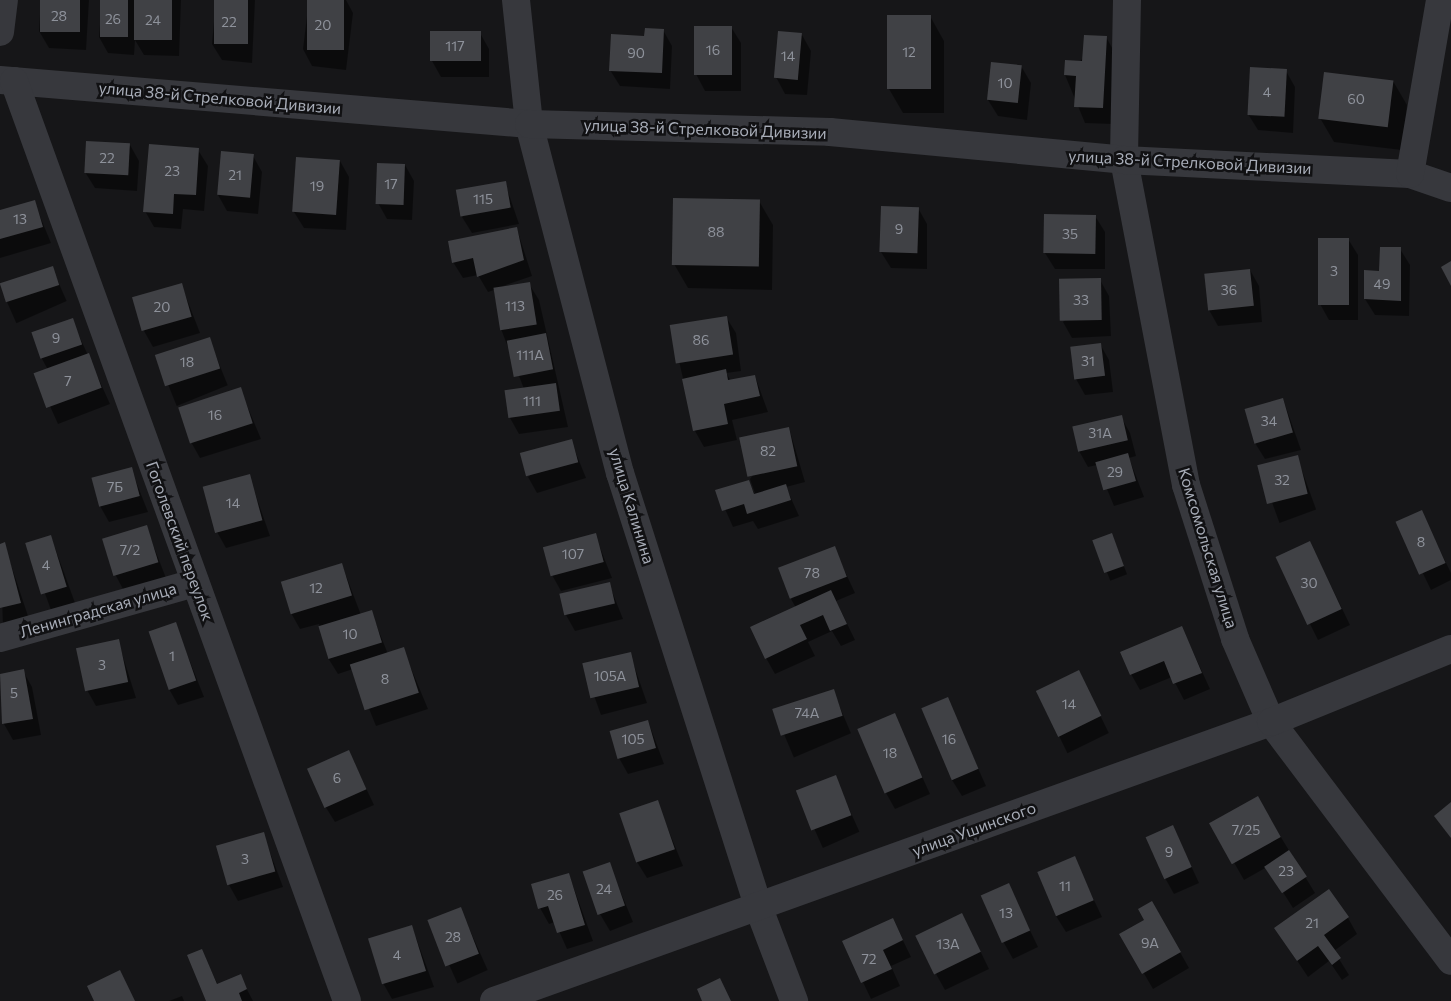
<!DOCTYPE html>
<meta charset="utf-8">
<style>
body{margin:0}
#map{position:relative;width:1451px;height:1001px;overflow:hidden;background:#161618;font-family:Commissioner,sans-serif}
div>[style]{position:absolute}
[style*='--x']{left:calc(var(--x)*1px);top:calc(var(--y)*1px);width:calc(var(--w)*1px);rotate:calc(var(--a)*1deg)}
.shadow>*{inset:0;background:#0007;transform-origin:0 0}
.building>*{inset:0;background:#404145;transform-origin:0 0}
.minor>*{height:28px;margin:-14px;padding:0 14px;transform-origin:14px;border-radius:14px;background:#37383d}
span{translate:-50% -50%;white-space:nowrap;text-align:center;line-height:1.15;-webkit-text-stroke:5px #111113;paint-order:stroke}
.number-label{font-size:14px;color:#8e929b}
.number-label span{-webkit-text-stroke-width:0}
.street-label{font-size:16px;color:#a8adb8}
</style>
<div id="map">
<div class="shadow">
<div style="clip-path:polygon(41px 0,89px 0,86px 50px,49px 48px,39px 31px)"></div>
<div style="clip-path:polygon(102px 0,181px 0,179px 56px,144px 55px,135px 40px,134px 55px,108px 53px,99px 37px)"></div>
<div style="clip-path:polygon(216px 0,255px 0,252px 63px,222px 60px,212px 44px)"></div>
<div style="clip-path:polygon(309px 0,346px 0,353px 13px,346px 70px,312px 66px,303px 49px)"></div>
<div style="clip-path:polygon(930px 16px,944px 41px,944px 113px,903px 113px,889px 89px)"></div>
<div style="clip-path:polygon(731px 27px,741px 43px,741px 91px,705px 91px,696px 74px)"></div>
<div style="clip-path:polygon(663px 30px,672px 46px,670px 89px,620px 86px,610px 70px,646px 37px)"></div>
<div style="clip-path:polygon(480px 33px,489px 49px,489px 77px,441px 77px,432px 61px)"></div>
<div style="clip-path:polygon(802px 35px,811px 51px,807px 95px,785px 94px,776px 77px)"></div>
<div style="clip-path:polygon(1106px 37px,1115px 53px,1112px 124px,1085px 123px,1065px 75px)"></div>
<div style="clip-path:polygon(1021px 66px,1031px 83px,1027px 120px,998px 116px,988px 100px)"></div>
<div style="clip-path:polygon(1286px 71px,1295px 87px,1293px 133px,1258px 130px,1248px 114px)"></div>
<div style="clip-path:polygon(1393px 81px,1407px 105px,1402px 150px,1334px 142px,1320px 118px)"></div>
<div style="clip-path:polygon(130px 145px,139px 161px,137px 191px,95px 188px,85px 172px)"></div>
<div style="clip-path:polygon(198px 150px,208px 166px,204px 211px,183px 209px,181px 229px,154px 227px,145px 211px)"></div>
<div style="clip-path:polygon(253px 156px,262px 172px,258px 214px,227px 211px,218px 195px)"></div>
<div style="clip-path:polygon(340px 161px,349px 177px,346px 230px,304px 228px,294px 212px)"></div>
<div style="clip-path:polygon(405px 165px,414px 181px,412px 220px,387px 219px,378px 203px)"></div>
<div style="clip-path:polygon(505px 183px,519px 224px,472px 233px,462px 217px)"></div>
<div style="clip-path:polygon(759px 201px,773px 225px,772px 290px,688px 288px,674px 264px)"></div>
<div style="clip-path:polygon(34px 202px,51px 243px,0 258px,0 212px)"></div>
<div style="clip-path:polygon(918px 208px,927px 224px,927px 269px,891px 268px,881px 252px)"></div>
<div style="clip-path:polygon(1095px 216px,1105px 232px,1105px 269px,1055px 269px,1045px 253px)"></div>
<div style="clip-path:polygon(517px 229px,532px 276px,503px 286px,529px 284px,539px 300px,568px 427px,519px 434px,510px 418px,524px 389px,501px 329px,494px 290px,488px 292px,478px 275px,463px 278px,453px 262px)"></div>
<div style="clip-path:polygon(1348px 239px,1358px 255px,1358px 320px,1329px 320px,1320px 304px)"></div>
<div style="clip-path:polygon(1400px 249px,1410px 265px,1409px 316px,1375px 315px,1365px 299px)"></div>
<div style="left:52px;top:268px;width:36px;height:55px;rotate:66deg"></div>
<div style="clip-path:polygon(1250px 270px,1259px 286px,1262px 322px,1218px 326px,1209px 310px)"></div>
<div style="clip-path:polygon(1100px 280px,1109px 296px,1111px 336px,1072px 338px,1063px 322px)"></div>
<div style="clip-path:polygon(181px 284px,200px 333px,153px 347px,144px 331px)"></div>
<div style="clip-path:polygon(726px 317px,736px 333px,741px 371px,726px 373px,731px 381px,755px 376px,768px 412px,732px 420px,737px 440px,704px 447px,695px 431px,671px 326px)"></div>
<div style="clip-path:polygon(72px 320px,110px 404px,58px 424px,36px 375px,48px 370px,41px 357px)"></div>
<div style="left:209px;top:339px;width:50px;height:55px;rotate:68deg"></div>
<div style="clip-path:polygon(1100px 344px,1109px 360px,1113px 392px,1085px 395px,1076px 379px)"></div>
<div style="clip-path:polygon(240px 389px,261px 439px,200px 458px,191px 442px)"></div>
<div style="clip-path:polygon(1283px 399px,1301px 450px,1265px 459px,1255px 443px)"></div>
<div style="clip-path:polygon(1121px 417px,1130px 433px,1136px 456px,1129px 458px,1144px 497px,1114px 506px,1097px 465px,1088px 467px,1079px 451px,1074px 428px)"></div>
<div style="clip-path:polygon(789px 428px,805px 482px,786px 487px,799px 516px,758px 529px,753px 521px,733px 527px,717px 491px,748px 482px,756px 496px,750px 479px)"></div>
<div style="clip-path:polygon(571px 441px,586px 478px,537px 493px,528px 477px)"></div>
<div style="left:1297px;top:457px;width:56px;height:39px;rotate:70deg"></div>
<div style="clip-path:polygon(131px 469px,148px 512px,109px 522px,100px 506px)"></div>
<div style="clip-path:polygon(249px 476px,270px 536px,226px 548px,217px 532px)"></div>
<div style="clip-path:polygon(1421px 512px,1451px 573px,1451px 580px,1431px 590px,1398px 522px)"></div>
<div style="clip-path:polygon(146px 527px,166px 578px,124px 591px,115px 574px)"></div>
<div style="clip-path:polygon(595px 535px,612px 578px,561px 591px,552px 575px)"></div>
<div style="left:1112px;top:535px;width:42px;height:18px;rotate:69deg"></div>
<div style="left:51px;top:537px;width:70px;height:25px;rotate:70deg"></div>
<div style="clip-path:polygon(4px 544px,29px 619px,3px 626px,0 545px)"></div>
<div style="clip-path:polygon(834px 548px,855px 593px,836px 601px,855px 640px,841px 646px,832px 631px,808px 642px,815px 656px,775px 674px,766px 658px,796px 608px,791px 599px)"></div>
<div style="clip-path:polygon(1277px 558px,1318px 559px,1350px 625px,1318px 640px)"></div>
<div style="clip-path:polygon(342px 565px,361px 615px,371px 612px,388px 654px,403px 649px,428px 709px,376px 726px,353px 669px,338px 674px,328px 658px,319px 624px,300px 629px,291px 613px)"></div>
<div style="clip-path:polygon(609px 584px,623px 619px,575px 631px,566px 615px)"></div>
<div style="clip-path:polygon(175px 624px,204px 697px,178px 705px,169px 689px)"></div>
<div style="clip-path:polygon(1182px 628px,1210px 689px,1184px 700px,1172px 677px,1140px 690px,1131px 674px)"></div>
<div style="clip-path:polygon(118px 641px,136px 698px,96px 706px,87px 690px)"></div>
<div style="clip-path:polygon(630px 654px,647px 703px,601px 715px,583px 665px)"></div>
<div style="clip-path:polygon(23px 671px,32px 687px,41px 735px,13px 740px,4px 724px,0 675px)"></div>
<div style="left:1079px;top:672px;width:68px;height:46px;rotate:64deg"></div>
<div style="left:833px;top:691px;width:46px;height:62px;rotate:67deg"></div>
<div style="clip-path:polygon(947px 699px,986px 786px,962px 796px,952px 780px)"></div>
<div style="clip-path:polygon(894px 715px,930px 794px,895px 809px,886px 793px)"></div>
<div style="clip-path:polygon(648px 721px,664px 764px,628px 774px,619px 758px)"></div>
<div style="clip-path:polygon(349px 752px,374px 805px,335px 822px,325px 806px)"></div>
<div style="left:835px;top:777px;width:60px;height:40px;rotate:66deg"></div>
<div style="clip-path:polygon(1257px 798px,1315px 893px,1293px 908px,1267px 867px,1244px 880px,1212px 824px)"></div>
<div style="clip-path:polygon(657px 802px,683px 866px,647px 878px,637px 862px)"></div>
<div style="clip-path:polygon(1173px 827px,1199px 883px,1174px 894px,1165px 878px)"></div>
<div style="clip-path:polygon(263px 834px,283px 887px,238px 901px,229px 885px)"></div>
<div style="clip-path:polygon(1074px 858px,1102px 917px,1066px 932px,1056px 916px)"></div>
<div style="clip-path:polygon(609px 864px,633px 922px,610px 931px,600px 914px)"></div>
<div style="clip-path:polygon(569px 875px,593px 941px,567px 949px,555px 922px,549px 924px,540px 908px)"></div>
<div style="clip-path:polygon(1008px 885px,1038px 947px,1013px 959px,1004px 943px)"></div>
<div style="clip-path:polygon(1152px 903px,1189px 968px,1153px 989px,1121px 934px,1146px 920px)"></div>
<div style="left:460px;top:908px;width:68px;height:33px;rotate:66deg"></div>
<div style="clip-path:polygon(1348px 918px,1357px 934px,1334px 951px,1349px 975px,1342px 980px,1329px 961px,1308px 977px,1276px 929px)"></div>
<div style="clip-path:polygon(893px 920px,911px 957px,891px 966px,900px 986px,871px 999px,844px 942px)"></div>
<div style="clip-path:polygon(412px 927px,434px 987px,392px 999px,383px 983px)"></div>
<div style="clip-path:polygon(970px 930px,989px 969px,945px 990px,936px 974px)"></div>
<div style="clip-path:polygon(201px 951px,218px 985px,240px 976px,253px 1001px,207px 1001px)"></div>
<div style="clip-path:polygon(182px 996px,184px 1001px,169px 1001px)"></div>
</div>
<div class="building">
<div style="left:40px;top:0;width:40px;height:32px"></div>
<div style="left:100px;top:0;width:28px;height:37px"></div>
<div style="left:134px;top:0;width:38px;height:40px"></div>
<div style="left:214px;top:0;width:34px;height:44px"></div>
<div style="left:307px;top:0;width:37px;height:50px"></div>
<div style="left:931px;top:15px;width:74px;height:44px;rotate:90deg"></div>
<div style="left:694px;top:26px;width:38px;height:49px"></div>
<div style="clip-path:polygon(645px 28px,664px 29px,662px 73px,609px 71px,611px 34px,644px 36px)"></div>
<div style="left:430px;top:31px;width:51px;height:30px"></div>
<div style="left:778px;top:31px;width:24px;height:47px;rotate:5deg"></div>
<div style="clip-path:polygon(1084px 35px,1107px 36px,1103px 108px,1074px 107px,1076px 76px,1064px 75px,1065px 60px,1082px 61px)"></div>
<div style="left:991px;top:62px;width:31px;height:38px;rotate:6deg"></div>
<div style="left:1250px;top:67px;width:37px;height:48px;rotate:3deg"></div>
<div style="left:1324px;top:72px;width:70px;height:47px;rotate:7deg"></div>
<div style="left:86px;top:141px;width:44px;height:32px;rotate:3deg"></div>
<div style="clip-path:polygon(149px 144px,199px 148px,196px 195px,174px 194px,173px 214px,143px 212px)"></div>
<div style="left:221px;top:151px;width:33px;height:44px;rotate:5deg"></div>
<div style="left:296px;top:157px;width:44px;height:55px;rotate:4deg"></div>
<div style="left:377px;top:163px;width:28px;height:41px;rotate:2deg"></div>
<div style="left:506px;top:181px;width:27px;height:51px;rotate:80deg"></div>
<div style="left:673px;top:198px;width:87px;height:67px;rotate:1deg"></div>
<div style="clip-path:polygon(35px 200px,43px 227px,0 239px,0 210px)"></div>
<div style="left:881px;top:206px;width:38px;height:46px;rotate:2deg"></div>
<div style="left:1044px;top:214px;width:52px;height:39px;rotate:1deg"></div>
<div style="clip-path:polygon(517px 227px,524px 260px,477px 277px,473px 258px,452px 263px,448px 241px)"></div>
<div style="left:1318px;top:238px;width:31px;height:67px"></div>
<div style="clip-path:polygon(1380px 247px,1401px 247px,1401px 301px,1364px 299px,1364px 270px,1379px 271px)"></div>
<div style="clip-path:polygon(1451px 261px,1451px 286px,1441px 267px)"></div>
<div style="left:53px;top:266px;width:20px;height:56px;rotate:72deg"></div>
<div style="left:1250px;top:269px;width:37px;height:46px;rotate:84deg"></div>
<div style="left:1101px;top:278px;width:42px;height:42px;rotate:89deg"></div>
<div style="left:530px;top:282px;width:43px;height:37px;rotate:81deg"></div>
<div style="left:182px;top:283px;width:35px;height:52px;rotate:74deg"></div>
<div style="left:727px;top:316px;width:39px;height:58px;rotate:81deg"></div>
<div style="left:73px;top:318px;width:28px;height:44px;rotate:71deg"></div>
<div style="left:546px;top:333px;width:37px;height:40px;rotate:79deg"></div>
<div style="left:210px;top:337px;width:33px;height:58px;rotate:72deg"></div>
<div style="left:1101px;top:343px;width:33px;height:31px;rotate:83deg"></div>
<div style="left:89px;top:353px;width:37px;height:59px;rotate:70deg"></div>
<div style="clip-path:polygon(726px 369px,728px 380px,755px 375px,760px 396px,724px 404px,728px 424px,693px 431px,682px 379px)"></div>
<div style="left:556px;top:383px;width:28px;height:52px;rotate:82deg"></div>
<div style="left:241px;top:387px;width:38px;height:66px;rotate:72deg"></div>
<div style="left:1283px;top:398px;width:36px;height:40px;rotate:74deg"></div>
<div style="left:1122px;top:415px;width:26px;height:51px;rotate:77deg"></div>
<div style="left:789px;top:427px;width:40px;height:51px;rotate:78deg"></div>
<div style="left:572px;top:439px;width:24px;height:54px;rotate:75deg"></div>
<div style="left:1128px;top:453px;width:29px;height:34px;rotate:74deg"></div>
<div style="left:1298px;top:455px;width:40px;height:42px;rotate:76deg"></div>
<div style="left:132px;top:467px;width:30px;height:42px;rotate:75deg"></div>
<div style="left:250px;top:474px;width:48px;height:49px;rotate:75deg"></div>
<div style="clip-path:polygon(749px 480px,754px 494px,786px 484px,791px 500px,747px 514px,744px 504px,722px 511px,715px 490px)"></div>
<div style="left:1422px;top:510px;width:58px;height:29px;rotate:66deg"></div>
<div style="left:147px;top:525px;width:39px;height:47px;rotate:73deg"></div>
<div style="left:596px;top:533px;width:30px;height:55px;rotate:75deg"></div>
<div style="left:1112px;top:533px;width:35px;height:21px;rotate:70deg"></div>
<div style="left:51px;top:535px;width:54px;height:27px;rotate:73deg"></div>
<div style="left:1310px;top:541px;width:75px;height:38px;rotate:65deg"></div>
<div style="clip-path:polygon(5px 542px,21px 603px,0 608px,0 544px)"></div>
<div style="left:835px;top:546px;width:33px;height:61px;rotate:69deg"></div>
<div style="left:342px;top:563px;width:34px;height:64px;rotate:73deg"></div>
<div style="left:610px;top:582px;width:22px;height:52px;rotate:77deg"></div>
<div style="clip-path:polygon(831px 590px,847px 624px,830px 631px,823px 615px,800px 625px,807px 639px,765px 659px,750px 627px)"></div>
<div style="left:372px;top:610px;width:34px;height:56px;rotate:73deg"></div>
<div style="left:176px;top:622px;width:62px;height:29px;rotate:71deg"></div>
<div style="clip-path:polygon(1182px 626px,1202px 673px,1173px 684px,1164px 661px,1130px 675px,1120px 652px)"></div>
<div style="left:119px;top:639px;width:44px;height:44px;rotate:78deg"></div>
<div style="left:404px;top:647px;width:48px;height:57px;rotate:72deg"></div>
<div style="left:631px;top:652px;width:36px;height:50px;rotate:77deg"></div>
<div style="clip-path:polygon(24px 669px,33px 719px,2px 724px,0 674px)"></div>
<div style="left:1079px;top:670px;width:51px;height:48px;rotate:64deg"></div>
<div style="left:834px;top:689px;width:28px;height:65px;rotate:72deg"></div>
<div style="left:948px;top:697px;width:78px;height:29px;rotate:67deg"></div>
<div style="left:895px;top:713px;width:70px;height:41px;rotate:67deg"></div>
<div style="left:648px;top:720px;width:29px;height:40px;rotate:74deg"></div>
<div style="left:349px;top:750px;width:43px;height:46px;rotate:66deg"></div>
<div style="left:836px;top:775px;width:43px;height:43px;rotate:69deg"></div>
<div style="left:1258px;top:796px;width:47px;height:56px;rotate:61deg"></div>
<div style="left:658px;top:800px;width:52px;height:41px;rotate:71deg"></div>
<div style="clip-path:polygon(1451px 802px,1451px 838px,1434px 816px)"></div>
<div style="left:1173px;top:825px;width:46px;height:30px;rotate:66deg"></div>
<div style="left:264px;top:832px;width:41px;height:50px;rotate:74deg"></div>
<div style="left:1289px;top:850px;width:32px;height:30px;rotate:56deg"></div>
<div style="left:1075px;top:856px;width:48px;height:41px;rotate:67deg"></div>
<div style="left:610px;top:862px;width:46px;height:29px;rotate:71deg"></div>
<div style="clip-path:polygon(569px 873px,585px 925px,557px 933px,548px 906px,538px 909px,531px 884px)"></div>
<div style="left:1009px;top:883px;width:52px;height:31px;rotate:66deg"></div>
<div style="clip-path:polygon(1329px 889px,1349px 917px,1324px 935px,1341px 958px,1332px 965px,1318px 946px,1297px 961px,1274px 928px)"></div>
<div style="clip-path:polygon(1152px 901px,1181px 952px,1142px 974px,1119px 934px,1144px 920px,1138px 909px)"></div>
<div style="left:461px;top:907px;width:50px;height:36px;rotate:69deg"></div>
<div style="left:962px;top:913px;width:43px;height:52px;rotate:64deg"></div>
<div style="clip-path:polygon(893px 918px,903px 940px,883px 950px,892px 969px,861px 983px,842px 941px)"></div>
<div style="left:412px;top:925px;width:48px;height:46px;rotate:73deg"></div>
<div style="clip-path:polygon(202px 949px,217px 984px,241px 974px,247px 989px,239px 993px,242px 1001px,206px 1001px,187px 955px)"></div>
<div style="clip-path:polygon(120px 970px,135px 1001px,94px 1001px,87px 986px)"></div>
<div style="clip-path:polygon(720px 978px,731px 1001px,702px 1001px,697px 989px)"></div>
</div>
<div class="minor">
<div style="--x:516;--y:0;--w:125;--a:84"></div>
<div style="--x:529;--y:124;--w:361;--a:75.4"></div>
<div style="--x:620;--y:473;--w:454;--a:72.3"></div>
<div style="--x:758;--y:906;--w:102;--a:69.2"></div>
<div style="--x:1127;--y:0;--w:160;--a:91.1"></div>
<div style="--x:1124;--y:160;--w:331;--a:79.2"></div>
<div style="--x:1186;--y:485;--w:162;--a:72.3"></div>
<div style="--x:1235;--y:639;--w:90;--a:66.6"></div>
<div style="--x:1271;--y:722;--w:299;--a:53"></div>
<div style="--x:0;--y:32;--w:32;--a:-83"></div>
<div style="--x:0;--y:80;--w:531;--a:4.75"></div>
<div style="--x:529;--y:124;--w:301;--a:1.5"></div>
<div style="--x:830;--y:132;--w:295;--a:5.4"></div>
<div style="--x:1124;--y:160;--w:286;--a:2.8"></div>
<div style="--x:1410;--y:174;--w:43;--a:18.9"></div>
<div style="--x:14;--y:81;--w:978;--a:70.1"></div>
<div style="--x:1410;--y:174;--w:177;--a:-80.2"></div>
<div style="--x:0;--y:638;--w:203;--a:-15.8"></div>
<div style="--x:494;--y:1001;--w:826;--a:-19.75"></div>
<div style="--x:1271;--y:722;--w:194;--a:-22.1"></div>
</div>
<div class="number-label">
<span style="left:59px;top:16px">28</span>
<span style="left:113px;top:19px">26</span>
<span style="left:153px;top:20px">24</span>
<span style="left:229px;top:22px">22</span>
<span style="left:323px;top:25px">20</span>
<span style="left:455px;top:46px">117</span>
<span style="left:713px;top:50px">16</span>
<span style="left:909px;top:52px">12</span>
<span style="left:636px;top:53px">90</span>
<span style="left:788px;top:56px">14</span>
<span style="left:1005px;top:83px">10</span>
<span style="left:1267px;top:92px">4</span>
<span style="left:1356px;top:99px">60</span>
<span style="left:107px;top:158px">22</span>
<span style="left:172px;top:171px">23</span>
<span style="left:235px;top:175px">21</span>
<span style="left:391px;top:184px">17</span>
<span style="left:317px;top:186px">19</span>
<span style="left:483px;top:199px">115</span>
<span style="left:20px;top:219px">13</span>
<span style="left:899px;top:229px">9</span>
<span style="left:716px;top:232px">88</span>
<span style="left:1070px;top:234px">35</span>
<span style="left:1334px;top:271px">3</span>
<span style="left:1382px;top:284px">49</span>
<span style="left:1229px;top:290px">36</span>
<span style="left:1081px;top:300px">33</span>
<span style="left:515px;top:306px">113</span>
<span style="left:162px;top:307px">20</span>
<span style="left:56px;top:338px">9</span>
<span style="left:701px;top:340px">86</span>
<span style="left:530px;top:355px">111А</span>
<span style="left:1088px;top:361px">31</span>
<span style="left:187px;top:362px">18</span>
<span style="left:68px;top:381px">7</span>
<span style="left:532px;top:401px">111</span>
<span style="left:215px;top:415px">16</span>
<span style="left:1269px;top:421px">34</span>
<span style="left:1100px;top:433px">31А</span>
<span style="left:768px;top:451px">82</span>
<span style="left:1115px;top:472px">29</span>
<span style="left:1282px;top:480px">32</span>
<span style="left:115px;top:487px">7Б</span>
<span style="left:233px;top:503px">14</span>
<span style="left:1421px;top:542px">8</span>
<span style="left:130px;top:550px">7/2</span>
<span style="left:573px;top:554px">107</span>
<span style="left:46px;top:565px">4</span>
<span style="left:812px;top:573px">78</span>
<span style="left:1309px;top:583px">30</span>
<span style="left:316px;top:588px">12</span>
<span style="left:350px;top:634px">10</span>
<span style="left:172px;top:656px">1</span>
<span style="left:102px;top:665px">3</span>
<span style="left:610px;top:676px">105А</span>
<span style="left:385px;top:679px">8</span>
<span style="left:14px;top:693px">5</span>
<span style="left:1069px;top:704px">14</span>
<span style="left:807px;top:713px">74А</span>
<span style="left:633px;top:739px">105</span>
<span style="left:949px;top:739px">16</span>
<span style="left:890px;top:753px">18</span>
<span style="left:337px;top:778px">6</span>
<span style="left:1246px;top:830px">7/25</span>
<span style="left:1169px;top:852px">9</span>
<span style="left:245px;top:859px">3</span>
<span style="left:1286px;top:871px">23</span>
<span style="left:1065px;top:886px">11</span>
<span style="left:604px;top:889px">24</span>
<span style="left:555px;top:895px">26</span>
<span style="left:1006px;top:913px">13</span>
<span style="left:1312px;top:923px">21</span>
<span style="left:453px;top:937px">28</span>
<span style="left:1150px;top:943px">9А</span>
<span style="left:948px;top:944px">13А</span>
<span style="left:397px;top:955px">4</span>
<span style="left:869px;top:959px">72</span>
</div>
<div class="street-label">
<span style="left:220px;top:98px;rotate:5deg">улица 38-й Стрелковой Дивизии</span>
<span style="left:705px;top:129px;rotate:2deg">улица 38-й Стрелковой Дивизии</span>
<span style="left:1190px;top:162px;rotate:3deg">улица 38-й Стрелковой Дивизии</span>
<span style="left:632px;top:506px;rotate:73deg">улица Калинина</span>
<span style="left:180px;top:541px;rotate:70deg">Гоголевский переулок</span>
<span style="left:1208px;top:548px;rotate:73deg">Комсомольская улица</span>
<span style="left:98px;top:610px;rotate:-16deg">Ленинградская улица</span>
<span style="left:974px;top:829px;rotate:-20deg">улица Ушинского</span>
</div>
</div>
